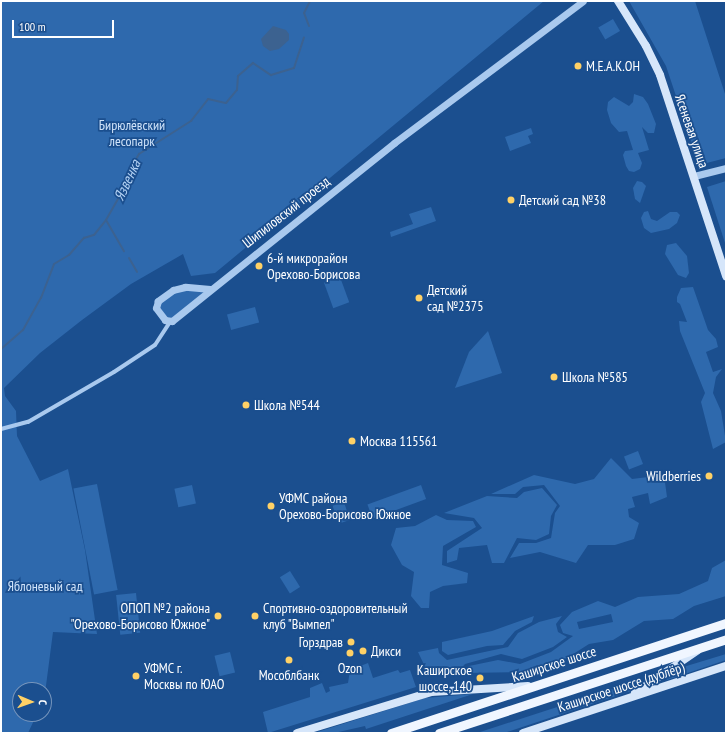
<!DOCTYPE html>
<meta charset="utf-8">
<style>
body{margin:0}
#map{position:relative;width:727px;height:734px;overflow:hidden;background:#1b4f8f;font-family:"PT Sans Narrow",sans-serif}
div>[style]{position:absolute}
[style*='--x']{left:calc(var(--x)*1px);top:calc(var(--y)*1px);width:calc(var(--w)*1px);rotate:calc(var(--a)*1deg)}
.green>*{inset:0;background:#2e69ad;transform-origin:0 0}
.water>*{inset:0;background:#3c6290}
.stream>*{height:2px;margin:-1px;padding:0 1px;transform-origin:1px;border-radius:1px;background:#3c6290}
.minor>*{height:4px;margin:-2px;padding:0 2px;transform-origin:2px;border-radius:2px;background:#a9c9ee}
.tertiary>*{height:7px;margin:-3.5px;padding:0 3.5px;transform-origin:3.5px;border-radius:3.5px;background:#a9c9ee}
.secondary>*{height:8px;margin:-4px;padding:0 4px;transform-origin:4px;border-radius:4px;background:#d6e6fa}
.primary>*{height:9px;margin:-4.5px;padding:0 4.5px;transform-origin:4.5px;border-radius:4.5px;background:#f0f6ff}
.dots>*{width:11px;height:11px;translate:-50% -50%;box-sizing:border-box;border:2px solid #1b4f8f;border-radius:50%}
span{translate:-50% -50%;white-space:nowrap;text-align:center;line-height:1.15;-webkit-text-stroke:3.5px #1b4f8f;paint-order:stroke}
.poi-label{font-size:14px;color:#fff}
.left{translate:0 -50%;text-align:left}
.right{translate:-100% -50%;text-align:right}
.park-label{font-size:14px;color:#cfe3fa}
.street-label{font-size:14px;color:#fff}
.water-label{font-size:15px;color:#b5d3f5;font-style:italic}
.frame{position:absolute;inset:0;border:2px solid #fff;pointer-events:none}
.north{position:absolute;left:12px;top:682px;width:40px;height:40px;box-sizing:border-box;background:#1b4f8f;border:1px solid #7695bc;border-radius:50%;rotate:92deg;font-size:11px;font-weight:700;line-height:16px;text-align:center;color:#fff}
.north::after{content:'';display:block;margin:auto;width:14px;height:18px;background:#ffd166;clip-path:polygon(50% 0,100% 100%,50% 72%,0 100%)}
.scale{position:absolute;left:12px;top:20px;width:102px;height:18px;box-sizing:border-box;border:2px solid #fff;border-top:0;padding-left:5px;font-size:12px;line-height:14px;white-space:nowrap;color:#fff;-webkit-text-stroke:3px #1b4f8f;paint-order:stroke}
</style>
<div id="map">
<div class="green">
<div style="clip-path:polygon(1px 1px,544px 1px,215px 273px,191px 276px,183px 254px,131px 284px,82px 320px,40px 353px,4px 388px,5px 396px,16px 411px,17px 436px,40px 481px,68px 469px,85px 550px,97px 634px,53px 632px,44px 701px,44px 690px,20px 690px,20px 714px,37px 714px,28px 733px,1px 733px)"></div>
<div style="clip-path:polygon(629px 1px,695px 1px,726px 97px,726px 158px,699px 165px,666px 66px)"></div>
<div style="left:613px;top:19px;width:14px;height:17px;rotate:60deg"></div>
<div style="clip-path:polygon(634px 94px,643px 97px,648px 104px,656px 124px,654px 133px,648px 133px,642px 127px,649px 150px,638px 153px,642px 163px,640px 169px,634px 172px,629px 171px,626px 166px,623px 155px,625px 151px,633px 150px,627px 131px,619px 132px,611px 123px,607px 110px,608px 102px,614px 97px,629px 106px,633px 102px)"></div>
<div style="clip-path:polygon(531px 128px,533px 134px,528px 136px,531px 143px,510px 151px,505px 137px)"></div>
<div style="clip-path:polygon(637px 181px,642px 182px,646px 186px,640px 203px,635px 199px,633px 188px)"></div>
<div style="clip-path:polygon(726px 181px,726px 246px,707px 187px)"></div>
<div style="clip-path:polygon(431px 207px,436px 221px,391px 237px,390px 232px,413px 224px,409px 214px)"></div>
<div style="clip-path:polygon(648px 211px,651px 219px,657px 221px,670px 212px,677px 212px,680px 215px,677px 223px,669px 229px,651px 233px,644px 228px,641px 218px,644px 212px)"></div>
<div style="clip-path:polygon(676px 243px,687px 256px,689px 273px,686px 278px,678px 275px,665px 254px,667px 245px)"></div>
<div style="left:340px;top:277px;width:27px;height:17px;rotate:70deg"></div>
<div style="clip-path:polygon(693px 287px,708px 330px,716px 339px,718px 347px,706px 352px,713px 372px,722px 369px,716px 377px,713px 393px,721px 411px,726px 442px,713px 449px,701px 402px,705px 393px,680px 331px,679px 321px,687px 322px,680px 304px,677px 302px,677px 297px,681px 288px)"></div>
<div style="clip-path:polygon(210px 289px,168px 321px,157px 302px,173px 290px)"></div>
<div style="left:255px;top:307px;width:16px;height:29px;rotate:75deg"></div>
<div style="clip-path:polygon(488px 331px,502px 373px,455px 388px,469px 352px)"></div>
<div style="left:638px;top:451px;width:14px;height:15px;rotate:69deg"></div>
<div style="clip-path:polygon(611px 458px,632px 479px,664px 475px,667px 497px,650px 504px,648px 493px,632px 497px,635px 507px,628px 509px,629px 517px,639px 523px,634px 539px,615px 545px,588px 545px,576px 563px,540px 552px,510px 558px,519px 543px,536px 543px,551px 538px,555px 513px,560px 506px,544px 485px,523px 487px,515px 494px,491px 494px,534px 475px,575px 484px,594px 479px)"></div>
<div style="left:97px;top:484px;width:108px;height:24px;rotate:79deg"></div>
<div style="left:192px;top:485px;width:19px;height:18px;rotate:78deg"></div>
<div style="left:421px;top:485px;width:15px;height:57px;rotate:70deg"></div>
<div style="clip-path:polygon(542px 488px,557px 505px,551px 516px,549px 534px,536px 540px,517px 538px,504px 563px,492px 563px,487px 545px,459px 548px,457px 560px,447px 563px,447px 551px,482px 528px,474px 518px,444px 513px,487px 496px,517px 498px,524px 492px)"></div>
<div style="left:344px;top:502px;width:19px;height:12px;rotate:72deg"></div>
<div style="clip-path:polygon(436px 515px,447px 520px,473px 521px,476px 527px,443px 546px,442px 565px,468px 573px,467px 583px,443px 586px,430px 592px,429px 608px,421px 608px,411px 596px,414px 572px,402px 565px,391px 545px,396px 528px,415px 526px)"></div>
<div style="clip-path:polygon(evenodd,726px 560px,726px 596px,694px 606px,673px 619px,644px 621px,613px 640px,589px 644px,567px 658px,528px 672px,464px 673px,469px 666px,498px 660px,520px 664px,551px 652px,573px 636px,563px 633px,560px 625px,572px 612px,598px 601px,615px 607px,638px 597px,679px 594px,708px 581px,712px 568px,726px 560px,611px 614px,613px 622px,579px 629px,577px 622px,611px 614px)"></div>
<div style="left:290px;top:571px;width:19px;height:12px;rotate:58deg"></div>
<div style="left:136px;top:593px;width:40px;height:20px;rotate:84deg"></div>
<div style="clip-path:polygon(534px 616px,532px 622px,515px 631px,503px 645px,487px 646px,448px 655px,442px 651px,442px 642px,492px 631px)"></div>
<div style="clip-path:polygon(562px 616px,556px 624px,558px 632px,567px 637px,553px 647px,522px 659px,501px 654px,465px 664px,456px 674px,439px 675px,428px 673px,418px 652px,438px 648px,439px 653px,447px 660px,508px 647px,518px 633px,539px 622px)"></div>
<div style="left:230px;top:652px;width:21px;height:16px;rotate:76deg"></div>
<div style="clip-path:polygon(726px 654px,726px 660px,667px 680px,664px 676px,680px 668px)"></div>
<div style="clip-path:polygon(368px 663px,373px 678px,398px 670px,400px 673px,410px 670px,416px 687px,268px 733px,263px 712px,310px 697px,310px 688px,322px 683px,326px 693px,330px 691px,329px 687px,348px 683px,350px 670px)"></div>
<div style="clip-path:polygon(634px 682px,637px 689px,504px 733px,477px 733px)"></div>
<div style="clip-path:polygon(473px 694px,366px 729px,365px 726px,334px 733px,314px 733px,425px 698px)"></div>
</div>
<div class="water">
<div style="clip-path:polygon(273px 26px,286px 30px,289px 34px,289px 40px,279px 49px,270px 51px,263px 46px,261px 39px)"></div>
</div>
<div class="stream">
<div style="--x:309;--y:26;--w:14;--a:-111"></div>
<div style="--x:304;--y:13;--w:13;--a:-63"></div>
<div style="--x:106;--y:220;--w:36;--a:60"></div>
<div style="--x:129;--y:258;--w:16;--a:60"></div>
<div style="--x:1;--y:349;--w:29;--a:-41"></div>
<div style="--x:23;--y:330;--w:37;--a:-61"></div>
<div style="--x:41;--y:298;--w:36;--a:-69"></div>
<div style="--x:54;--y:264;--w:17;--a:-31"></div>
<div style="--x:69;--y:255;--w:23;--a:-49"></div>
<div style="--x:84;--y:238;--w:10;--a:-17"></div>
<div style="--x:94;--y:235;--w:19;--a:-51"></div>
<div style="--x:106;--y:220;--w:48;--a:-60.3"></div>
<div style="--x:130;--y:178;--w:12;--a:-81"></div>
<div style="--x:132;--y:166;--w:14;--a:-60"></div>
<div style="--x:139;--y:154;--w:62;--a:-32.4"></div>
<div style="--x:191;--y:121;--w:28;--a:-52"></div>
<div style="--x:208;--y:99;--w:18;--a:13"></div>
<div style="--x:226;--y:103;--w:17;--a:-50"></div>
<div style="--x:237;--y:90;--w:14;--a:-86"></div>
<div style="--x:238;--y:76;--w:20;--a:-41"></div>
<div style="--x:253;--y:63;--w:22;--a:34"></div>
<div style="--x:271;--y:75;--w:24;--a:-17"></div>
<div style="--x:294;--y:68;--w:32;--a:-72"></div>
</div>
<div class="minor">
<div style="--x:1;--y:429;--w:28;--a:-15"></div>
<div style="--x:28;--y:422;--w:99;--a:-30.2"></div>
<div style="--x:114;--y:372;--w:49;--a:-33.4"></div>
<div style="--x:155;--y:345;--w:27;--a:-57"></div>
</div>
<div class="tertiary">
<div style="--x:694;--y:176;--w:33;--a:-14"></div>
<div style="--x:210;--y:289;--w:25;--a:-175"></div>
<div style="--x:185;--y:287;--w:12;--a:166"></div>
<div style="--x:173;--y:290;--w:19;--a:144"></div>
<div style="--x:158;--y:301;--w:7;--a:106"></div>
<div style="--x:156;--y:308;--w:15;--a:53"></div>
<div style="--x:165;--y:320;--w:7;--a:8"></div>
<div style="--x:172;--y:321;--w:285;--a:-38.7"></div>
<div style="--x:394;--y:143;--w:236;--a:-36.9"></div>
</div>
<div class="secondary">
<div style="--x:618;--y:1;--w:53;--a:58.1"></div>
<div style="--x:646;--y:46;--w:32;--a:64"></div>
<div style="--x:660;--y:75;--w:212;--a:71.8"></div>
<div style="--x:635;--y:693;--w:76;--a:-34.3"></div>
<div style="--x:297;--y:733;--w:140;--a:-17"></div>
<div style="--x:431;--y:692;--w:97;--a:-3.5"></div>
<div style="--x:523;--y:733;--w:214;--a:-18.3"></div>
</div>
<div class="primary">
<div style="--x:391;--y:733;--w:353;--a:-18.2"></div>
<div style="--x:439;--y:733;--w:302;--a:-18.1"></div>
</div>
<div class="dots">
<div style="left:578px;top:66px;background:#ffd166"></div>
<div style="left:511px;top:200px;background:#ffd166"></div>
<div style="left:259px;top:266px;background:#ffd166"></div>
<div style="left:419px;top:298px;background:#ffd166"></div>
<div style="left:554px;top:377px;background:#ffd166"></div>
<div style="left:246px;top:405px;background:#ffd166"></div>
<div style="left:352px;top:441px;background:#ffd166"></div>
<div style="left:709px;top:476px;background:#ffd166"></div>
<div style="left:271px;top:506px;background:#ffd166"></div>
<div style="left:218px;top:616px;background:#ffd166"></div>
<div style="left:255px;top:616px;background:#ffd166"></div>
<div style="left:351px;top:642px;background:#ffd166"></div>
<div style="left:363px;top:651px;background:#ffd166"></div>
<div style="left:350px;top:653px;background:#ffd166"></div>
<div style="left:289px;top:660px;background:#ffd166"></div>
<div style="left:136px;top:676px;background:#ffd166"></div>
<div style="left:480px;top:678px;background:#ffd166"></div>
</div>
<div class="poi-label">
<span class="left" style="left:586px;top:66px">М.Е.А.К.ОН</span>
<span class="left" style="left:519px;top:200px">Детский сад №38</span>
<span class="left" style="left:267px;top:266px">6-й микрорайон<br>Орехово-Борисова</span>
<span class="left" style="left:427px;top:298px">Детский<br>сад №2375</span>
<span class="left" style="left:562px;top:377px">Школа №585</span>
<span class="left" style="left:254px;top:405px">Школа №544</span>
<span class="left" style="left:360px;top:441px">Москва 115561</span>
<span class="right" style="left:701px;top:476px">Wildberries</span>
<span class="left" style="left:279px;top:506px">УФМС района<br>Орехово-Борисово Южное</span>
<span class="right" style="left:210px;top:616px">ОПОП №2 района<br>"Орехово-Борисово Южное"</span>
<span class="left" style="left:263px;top:616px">Спортивно-оздоровительный<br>клуб "Вымпел"</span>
<span class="right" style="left:343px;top:642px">Горздрав</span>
<span class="left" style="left:371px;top:651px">Дикси</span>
<span class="left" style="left:144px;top:676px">УФМС г.<br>Москвы по ЮАО</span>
<span style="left:350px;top:668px">Ozon</span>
<span class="right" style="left:472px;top:678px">Каширское<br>шоссе, 140</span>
<span style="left:289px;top:675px">Мособлбанк</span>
</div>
<div class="park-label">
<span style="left:132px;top:133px">Бирюлёвский<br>лесопарк</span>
<span style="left:45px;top:586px">Яблоневый сад</span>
</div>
<div class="street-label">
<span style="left:692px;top:131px;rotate:71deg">Ясеневая улица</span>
<span style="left:286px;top:212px;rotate:-38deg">Шипиловский проезд</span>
<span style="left:554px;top:664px;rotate:-18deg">Каширское шоссе</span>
<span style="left:621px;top:687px;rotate:-18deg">Каширское шоссе (дублёр)</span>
</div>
<div class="water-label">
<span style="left:127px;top:180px;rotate:-65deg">Язвенка</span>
</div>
<div class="frame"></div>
<div class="north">С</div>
<div class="scale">100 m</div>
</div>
